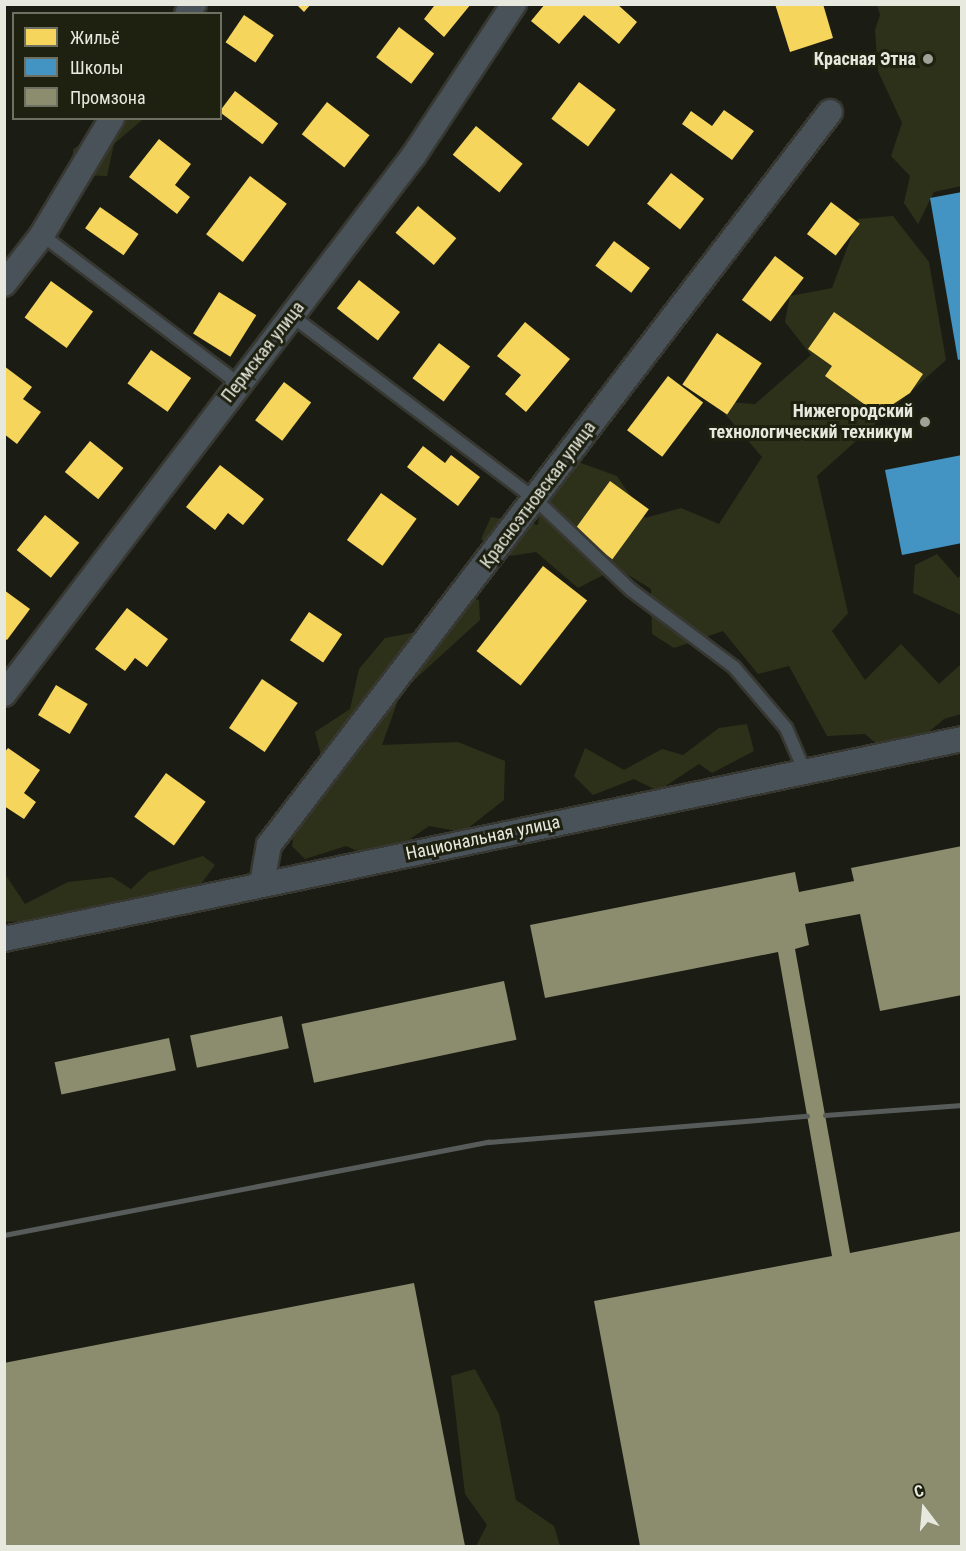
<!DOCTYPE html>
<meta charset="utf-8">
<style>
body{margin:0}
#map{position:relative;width:966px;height:1551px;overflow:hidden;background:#1b1c14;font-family:"Roboto Condensed",sans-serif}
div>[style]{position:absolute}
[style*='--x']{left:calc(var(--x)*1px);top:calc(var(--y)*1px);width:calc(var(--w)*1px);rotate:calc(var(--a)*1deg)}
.green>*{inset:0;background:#2e3119}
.homes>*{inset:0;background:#f6d55c;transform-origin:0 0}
.schools>*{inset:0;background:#4393c3}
.industry>*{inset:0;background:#8c8c6e;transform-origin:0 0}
.roads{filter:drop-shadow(2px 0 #373831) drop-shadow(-2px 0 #373831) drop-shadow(0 2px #373831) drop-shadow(0 -2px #373831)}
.lane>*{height:12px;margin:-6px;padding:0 6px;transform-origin:6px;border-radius:6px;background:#495258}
.street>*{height:24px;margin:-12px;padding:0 12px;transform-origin:12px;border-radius:12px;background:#495258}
.rail>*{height:4.5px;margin:-2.25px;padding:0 2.25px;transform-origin:2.25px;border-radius:2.25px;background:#575c5b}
.dots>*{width:16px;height:16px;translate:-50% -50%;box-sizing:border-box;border:3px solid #1e2010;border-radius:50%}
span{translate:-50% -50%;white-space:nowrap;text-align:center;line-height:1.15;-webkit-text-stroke:6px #1e2010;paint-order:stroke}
.poi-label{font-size:18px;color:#e7e9de;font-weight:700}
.right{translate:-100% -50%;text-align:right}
.street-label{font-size:18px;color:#e7e9de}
.frame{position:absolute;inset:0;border:6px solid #e7e9de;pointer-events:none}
.legend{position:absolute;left:12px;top:12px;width:210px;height:108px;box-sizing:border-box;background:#1e2010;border:2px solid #6e7062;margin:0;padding:8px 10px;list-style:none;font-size:18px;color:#e7e9de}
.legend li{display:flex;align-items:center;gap:12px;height:30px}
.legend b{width:30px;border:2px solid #6e7062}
.north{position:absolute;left:894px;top:1479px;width:60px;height:60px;-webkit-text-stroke:4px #1e2010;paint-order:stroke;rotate:344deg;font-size:16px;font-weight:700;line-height:24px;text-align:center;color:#e7e9de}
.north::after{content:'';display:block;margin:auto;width:21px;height:27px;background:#e7e9de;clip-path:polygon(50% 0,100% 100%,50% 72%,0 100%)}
</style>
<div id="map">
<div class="green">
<div style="clip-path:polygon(877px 5px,961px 5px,961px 186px,934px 192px,918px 224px,904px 203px,910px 176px,891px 156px,902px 123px,878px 71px,875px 30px,880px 15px)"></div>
<div style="clip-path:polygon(99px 119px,142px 120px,114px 144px,107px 176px,72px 175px,73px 149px,94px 137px)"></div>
<div style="clip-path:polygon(893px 216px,929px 262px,946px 360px,817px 476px,848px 613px,832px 631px,865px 680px,901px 644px,939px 684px,961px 664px,961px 714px,944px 719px,924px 736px,879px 746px,865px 734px,827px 736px,789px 666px,758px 674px,723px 631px,674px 648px,652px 634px,651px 589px,617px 568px,578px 588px,536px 552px,510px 556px,481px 539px,491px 517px,538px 525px,543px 473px,559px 455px,617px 476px,645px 518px,681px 508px,719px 524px,762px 457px,695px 379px,727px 402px,755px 404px,811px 355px,785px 322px,790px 296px,832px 288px,858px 219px)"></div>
<div style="clip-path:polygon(937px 554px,958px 578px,961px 575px,961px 615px,913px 593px,915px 565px)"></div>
<div style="clip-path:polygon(450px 594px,479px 600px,480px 620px,401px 692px,382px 745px,458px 742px,505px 761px,504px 800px,463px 832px,429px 826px,400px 846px,364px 854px,346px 846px,305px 859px,292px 846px,303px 782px,322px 759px,315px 732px,350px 709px,359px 669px,385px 638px,416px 632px)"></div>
<div style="clip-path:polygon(747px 724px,754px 751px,712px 773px,699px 764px,658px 791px,634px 779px,593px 795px,574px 776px,585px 748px,624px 770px,662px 749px,683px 755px,719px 728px)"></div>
<div style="clip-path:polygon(203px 856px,215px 865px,201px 884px,37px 920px,5px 922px,5px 874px,25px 904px,68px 882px,112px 877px,131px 889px,149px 872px)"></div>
<div style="clip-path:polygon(475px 1369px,499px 1414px,516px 1500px,554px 1526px,560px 1546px,476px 1546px,487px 1525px,465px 1494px,451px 1376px)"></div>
</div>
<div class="homes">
<div style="clip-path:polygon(296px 4px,311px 4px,304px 12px)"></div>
<div style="clip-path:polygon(432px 4px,471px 4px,444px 37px,424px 19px,434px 6px)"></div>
<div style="clip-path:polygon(545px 4px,617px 4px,637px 22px,619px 44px,584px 15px,559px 44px,531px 21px)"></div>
<div style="clip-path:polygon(775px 4px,823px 4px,833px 38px,790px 52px)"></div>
<div style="left:244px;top:15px;width:36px;height:33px;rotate:34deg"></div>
<div style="left:399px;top:27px;width:44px;height:38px;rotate:37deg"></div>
<div style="left:579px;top:82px;width:46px;height:46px;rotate:37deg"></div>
<div style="left:235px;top:91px;width:54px;height:26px;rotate:37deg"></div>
<div style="left:327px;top:102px;width:54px;height:41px;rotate:38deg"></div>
<div style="clip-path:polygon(724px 110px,754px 131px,732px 160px,682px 124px,691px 111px,712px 126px)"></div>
<div style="left:476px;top:126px;width:60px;height:37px;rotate:39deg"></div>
<div style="clip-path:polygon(159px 139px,191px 164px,175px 185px,190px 197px,177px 214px,129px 177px)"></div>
<div style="left:671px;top:173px;width:42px;height:39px;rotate:38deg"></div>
<div style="left:250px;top:176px;width:46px;height:73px;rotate:37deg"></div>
<div style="left:831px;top:202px;width:36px;height:40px;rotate:37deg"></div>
<div style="left:418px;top:206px;width:50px;height:35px;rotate:40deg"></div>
<div style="left:100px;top:207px;width:47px;height:26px;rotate:35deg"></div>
<div style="left:614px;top:241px;width:45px;height:31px;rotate:37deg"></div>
<div style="left:775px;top:256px;width:36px;height:55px;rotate:37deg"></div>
<div style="left:359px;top:280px;width:52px;height:36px;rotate:38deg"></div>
<div style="left:51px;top:281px;width:52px;height:45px;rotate:36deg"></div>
<div style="left:219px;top:292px;width:44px;height:49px;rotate:32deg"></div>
<div style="clip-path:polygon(834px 312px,923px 374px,910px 393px,878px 414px,825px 376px,832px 366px,808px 349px)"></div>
<div style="clip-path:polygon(525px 322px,570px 359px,526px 412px,505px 394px,521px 375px,497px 356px)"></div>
<div style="left:717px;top:333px;width:54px;height:62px;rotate:34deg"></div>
<div style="left:439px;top:343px;width:39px;height:44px;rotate:37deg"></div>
<div style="left:151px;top:350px;width:49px;height:41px;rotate:35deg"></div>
<div style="clip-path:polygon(4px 366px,32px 387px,23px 399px,41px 412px,17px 444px,4px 434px)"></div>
<div style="left:668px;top:376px;width:44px;height:68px;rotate:37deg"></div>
<div style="left:284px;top:382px;width:34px;height:48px;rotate:37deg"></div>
<div style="left:90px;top:441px;width:43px;height:40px;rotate:39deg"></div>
<div style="clip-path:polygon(423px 446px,445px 463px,451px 455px,480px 477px,458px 506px,407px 467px)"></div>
<div style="clip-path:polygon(220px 465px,264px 499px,243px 525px,228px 513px,215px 530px,186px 507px)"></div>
<div style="left:610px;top:481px;width:48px;height:62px;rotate:36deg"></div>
<div style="left:381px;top:493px;width:44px;height:58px;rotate:36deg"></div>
<div style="left:45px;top:515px;width:44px;height:45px;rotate:39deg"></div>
<div style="left:543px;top:566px;width:56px;height:108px;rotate:38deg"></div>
<div style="clip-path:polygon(4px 590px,30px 609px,7px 640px,4px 638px)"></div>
<div style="clip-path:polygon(127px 608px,168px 639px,147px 667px,135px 658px,125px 671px,95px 649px)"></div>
<div style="left:309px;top:612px;width:40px;height:34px;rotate:34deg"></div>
<div style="left:262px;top:679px;width:43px;height:59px;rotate:34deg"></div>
<div style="left:56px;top:685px;width:37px;height:35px;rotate:31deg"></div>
<div style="clip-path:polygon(8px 748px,40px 770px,24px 793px,36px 802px,24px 819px,4px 806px,4px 753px)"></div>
<div style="left:166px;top:773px;width:49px;height:54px;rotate:36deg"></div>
</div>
<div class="schools">
<div style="clip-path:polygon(962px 192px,962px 359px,958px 360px,930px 198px)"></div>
<div style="clip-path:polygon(962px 455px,962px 543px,902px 555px,885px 470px)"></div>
</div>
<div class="industry">
<div style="clip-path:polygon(962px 846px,962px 995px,880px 1011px,860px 914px,805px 924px,809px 945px,795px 949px,850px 1253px,962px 1231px,962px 1546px,640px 1546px,594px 1301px,832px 1256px,778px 952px,545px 998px,530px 925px,795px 872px,799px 892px,854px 881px,851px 868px)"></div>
<div style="left:504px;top:981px;width:60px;height:207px;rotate:78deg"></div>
<div style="left:282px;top:1016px;width:33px;height:94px;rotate:78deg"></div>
<div style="left:169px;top:1038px;width:33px;height:117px;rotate:78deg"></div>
<div style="clip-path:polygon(414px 1283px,465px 1546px,4px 1546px,4px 1363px)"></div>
</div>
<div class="roads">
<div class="lane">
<div style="--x:42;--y:235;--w:246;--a:37.1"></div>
<div style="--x:292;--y:316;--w:304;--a:37"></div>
<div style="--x:535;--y:499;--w:132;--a:43.5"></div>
<div style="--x:631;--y:590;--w:129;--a:36.8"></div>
<div style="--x:734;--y:667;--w:80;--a:49.6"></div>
<div style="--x:786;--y:728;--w:48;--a:66.6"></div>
</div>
<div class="street">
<div style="--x:187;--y:14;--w:12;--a:-55"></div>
<div style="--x:4;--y:284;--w:62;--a:-52.2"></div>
<div style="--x:42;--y:235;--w:136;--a:-59.1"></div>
<div style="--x:4;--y:694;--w:677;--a:-52.74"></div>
<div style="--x:414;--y:155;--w:181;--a:-56.5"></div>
<div style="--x:262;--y:884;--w:40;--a:-80"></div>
<div style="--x:269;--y:845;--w:923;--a:-52.57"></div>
<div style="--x:4;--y:939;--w:979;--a:-11.79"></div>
</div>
</div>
<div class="rail">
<div style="--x:825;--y:1115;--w:137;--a:-4.2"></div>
<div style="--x:4;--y:1235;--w:494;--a:-10.9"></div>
<div style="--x:489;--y:1142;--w:319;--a:-4.7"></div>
</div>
<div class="dots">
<div style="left:928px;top:59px;background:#a0a197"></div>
<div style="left:925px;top:422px;background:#a0a197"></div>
</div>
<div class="poi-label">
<span class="right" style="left:916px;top:59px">Красная Этна</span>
<span class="right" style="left:913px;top:422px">Нижегородский<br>технологический техникум</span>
</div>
<div class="street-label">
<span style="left:263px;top:352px;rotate:-52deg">Пермская улица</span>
<span style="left:538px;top:495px;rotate:-53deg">Красноэтновская улица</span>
<span style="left:483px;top:838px;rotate:-12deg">Национальная улица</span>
</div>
<div class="frame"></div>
<ul class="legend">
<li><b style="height:16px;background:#f6d55c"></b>Жильё</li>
<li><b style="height:16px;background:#4393c3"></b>Школы</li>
<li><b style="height:16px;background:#8c8c6e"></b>Промзона</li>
</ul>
<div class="north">С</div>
</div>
